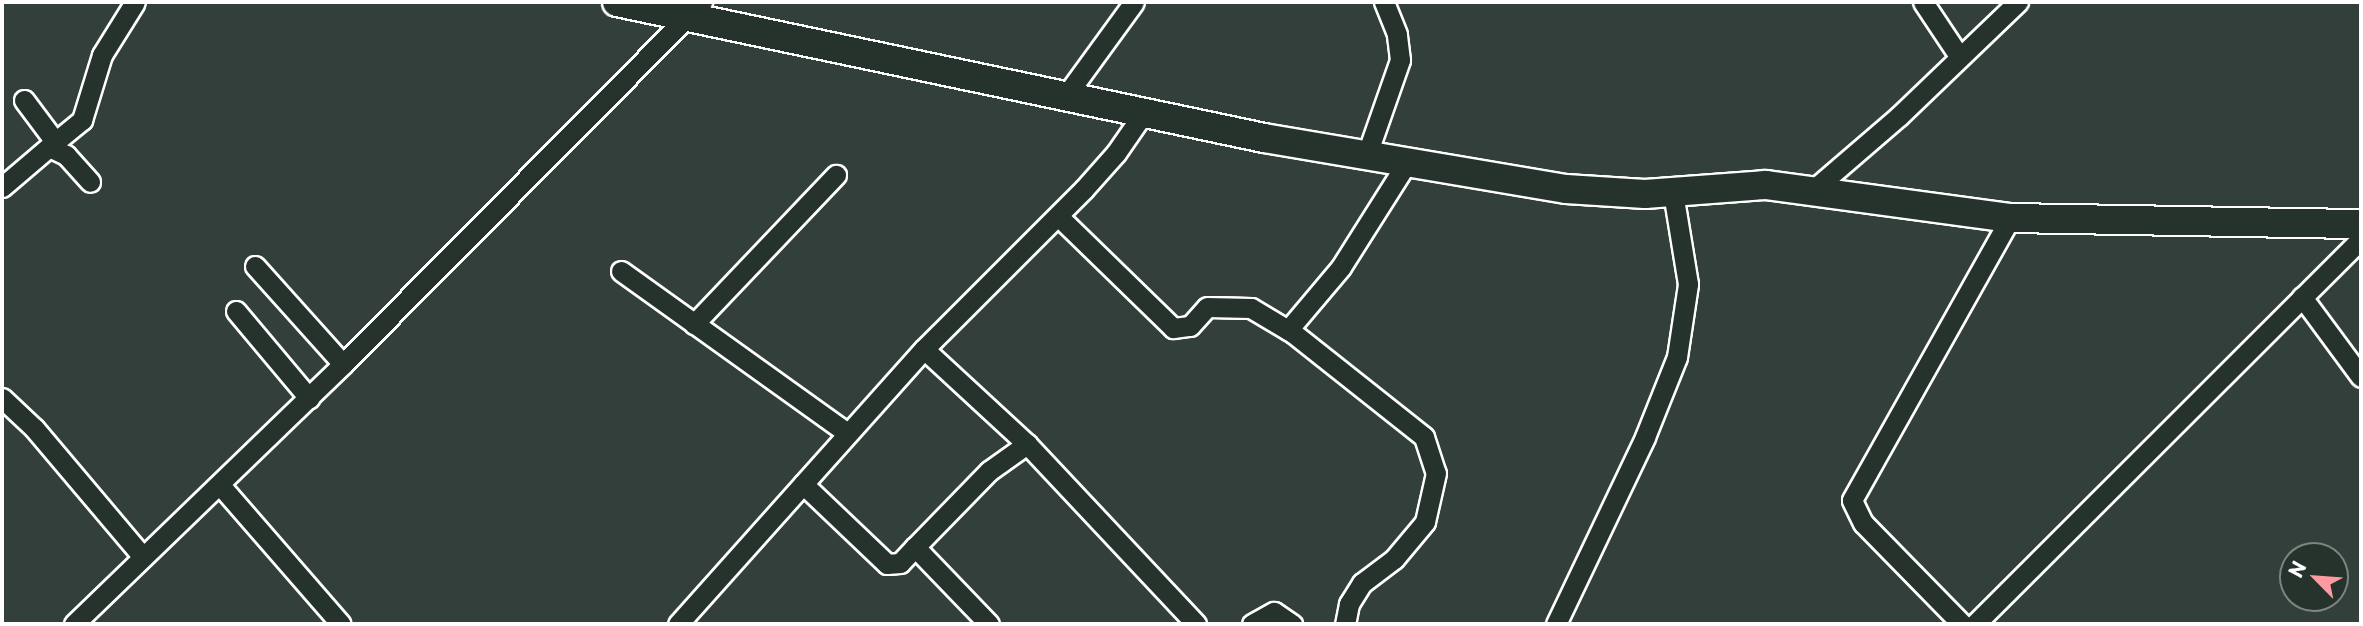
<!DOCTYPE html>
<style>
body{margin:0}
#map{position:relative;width:2363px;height:626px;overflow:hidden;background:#333f3a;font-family:"Playpen Sans",sans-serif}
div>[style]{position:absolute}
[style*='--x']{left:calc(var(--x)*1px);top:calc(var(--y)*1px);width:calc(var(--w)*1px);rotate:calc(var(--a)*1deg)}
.roads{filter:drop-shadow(2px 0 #fff) drop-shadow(-2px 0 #fff) drop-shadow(0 2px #fff) drop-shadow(0 -2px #fff)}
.street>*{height:19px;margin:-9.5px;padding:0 9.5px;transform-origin:9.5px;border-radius:9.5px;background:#26332d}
.secondary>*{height:28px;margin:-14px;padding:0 14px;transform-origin:14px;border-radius:14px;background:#26332d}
span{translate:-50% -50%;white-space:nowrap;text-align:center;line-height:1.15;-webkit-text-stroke:6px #26332d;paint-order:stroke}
.frame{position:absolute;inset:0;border:4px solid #fff;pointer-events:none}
.north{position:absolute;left:2279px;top:542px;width:70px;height:70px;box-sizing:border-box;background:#26332d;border:2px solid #7d8581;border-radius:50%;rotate:295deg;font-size:19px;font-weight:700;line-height:28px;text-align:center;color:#fff}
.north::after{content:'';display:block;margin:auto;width:24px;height:32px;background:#ff9aa2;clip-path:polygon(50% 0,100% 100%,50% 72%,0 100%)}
</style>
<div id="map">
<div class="roads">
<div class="street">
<div style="--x:1923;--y:2;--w:65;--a:56.3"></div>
<div style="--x:1065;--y:97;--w:117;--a:-54"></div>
<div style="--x:24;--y:100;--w:54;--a:53.3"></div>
<div style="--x:49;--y:147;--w:43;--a:-39.3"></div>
<div style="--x:82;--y:120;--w:68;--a:-72.9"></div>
<div style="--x:102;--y:55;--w:62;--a:-58.1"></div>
<div style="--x:1366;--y:157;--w:103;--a:-70.7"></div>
<div style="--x:1400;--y:60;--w:26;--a:-97"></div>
<div style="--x:1397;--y:34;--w:35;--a:-112"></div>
<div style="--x:2;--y:187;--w:62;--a:-40.4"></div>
<div style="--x:49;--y:147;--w:19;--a:25"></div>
<div style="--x:66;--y:155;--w:36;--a:48"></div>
<div style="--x:1813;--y:190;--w:113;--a:-40.7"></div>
<div style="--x:1899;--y:116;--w:165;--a:-43.8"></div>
<div style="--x:1058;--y:216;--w:161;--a:44.2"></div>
<div style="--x:1173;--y:328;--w:17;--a:-7"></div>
<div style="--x:1190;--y:326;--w:25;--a:-48"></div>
<div style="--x:1207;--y:307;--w:44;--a:1.3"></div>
<div style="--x:1251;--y:308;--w:49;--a:30.8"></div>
<div style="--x:1293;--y:333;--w:167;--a:38.4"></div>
<div style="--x:1424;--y:437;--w:38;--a:72"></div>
<div style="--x:1436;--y:473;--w:50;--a:102.7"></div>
<div style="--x:1425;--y:522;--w:48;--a:130"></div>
<div style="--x:1394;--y:559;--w:40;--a:143"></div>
<div style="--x:1362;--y:583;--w:25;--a:122"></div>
<div style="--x:1349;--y:604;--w:20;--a:101"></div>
<div style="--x:255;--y:266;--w:132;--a:48.1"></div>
<div style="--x:621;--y:271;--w:277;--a:35.6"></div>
<div style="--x:2302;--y:297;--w:99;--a:53.6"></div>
<div style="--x:236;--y:311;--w:114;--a:50"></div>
<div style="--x:694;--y:324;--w:206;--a:-46.4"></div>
<div style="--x:1288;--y:330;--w:82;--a:-49.9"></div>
<div style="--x:1341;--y:267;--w:122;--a:-57.7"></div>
<div style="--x:924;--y:349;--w:226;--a:-45"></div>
<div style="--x:1084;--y:189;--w:48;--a:-48.4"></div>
<div style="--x:1116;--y:153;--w:51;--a:-55.4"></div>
<div style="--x:2;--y:398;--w:44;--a:43.2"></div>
<div style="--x:34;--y:428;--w:169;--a:49.8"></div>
<div style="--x:803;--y:484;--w:116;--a:43.6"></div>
<div style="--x:887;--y:564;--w:13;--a:-4"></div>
<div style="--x:900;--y:563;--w:22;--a:-47"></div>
<div style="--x:220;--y:485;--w:184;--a:49"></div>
<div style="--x:74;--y:624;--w:374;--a:-44"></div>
<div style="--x:343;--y:364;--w:510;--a:-45.24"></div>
<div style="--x:678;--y:624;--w:369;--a:-48.2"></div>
<div style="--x:924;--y:349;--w:140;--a:42.7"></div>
<div style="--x:1027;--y:444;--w:247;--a:46.8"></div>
<div style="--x:989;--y:624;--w:107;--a:-133.9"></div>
<div style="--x:915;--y:547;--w:106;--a:-45.8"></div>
<div style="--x:989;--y:471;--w:47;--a:-35.4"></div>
<div style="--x:1252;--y:624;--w:25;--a:-29"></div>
<div style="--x:1274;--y:612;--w:22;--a:34"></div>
<div style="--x:1556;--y:624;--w:207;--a:-64.5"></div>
<div style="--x:1645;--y:437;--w:86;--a:-68.2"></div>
<div style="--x:1677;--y:357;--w:74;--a:-81.4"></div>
<div style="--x:1688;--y:284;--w:93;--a:-99.3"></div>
<div style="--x:1962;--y:624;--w:141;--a:-134.4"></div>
<div style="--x:1863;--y:523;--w:25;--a:-116"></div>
<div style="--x:1852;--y:500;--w:323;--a:-60.7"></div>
<div style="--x:1975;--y:624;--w:545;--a:-44.93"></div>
</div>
<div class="secondary">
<div style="--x:617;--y:2;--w:661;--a:11.87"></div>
<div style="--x:1264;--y:138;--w:306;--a:9.6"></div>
<div style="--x:1566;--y:189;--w:79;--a:3.6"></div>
<div style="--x:1645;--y:194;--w:121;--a:-4.3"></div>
<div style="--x:1766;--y:185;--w:246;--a:7.7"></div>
<div style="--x:2010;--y:218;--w:351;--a:1"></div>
</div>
</div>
<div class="frame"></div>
<div class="north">N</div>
</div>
